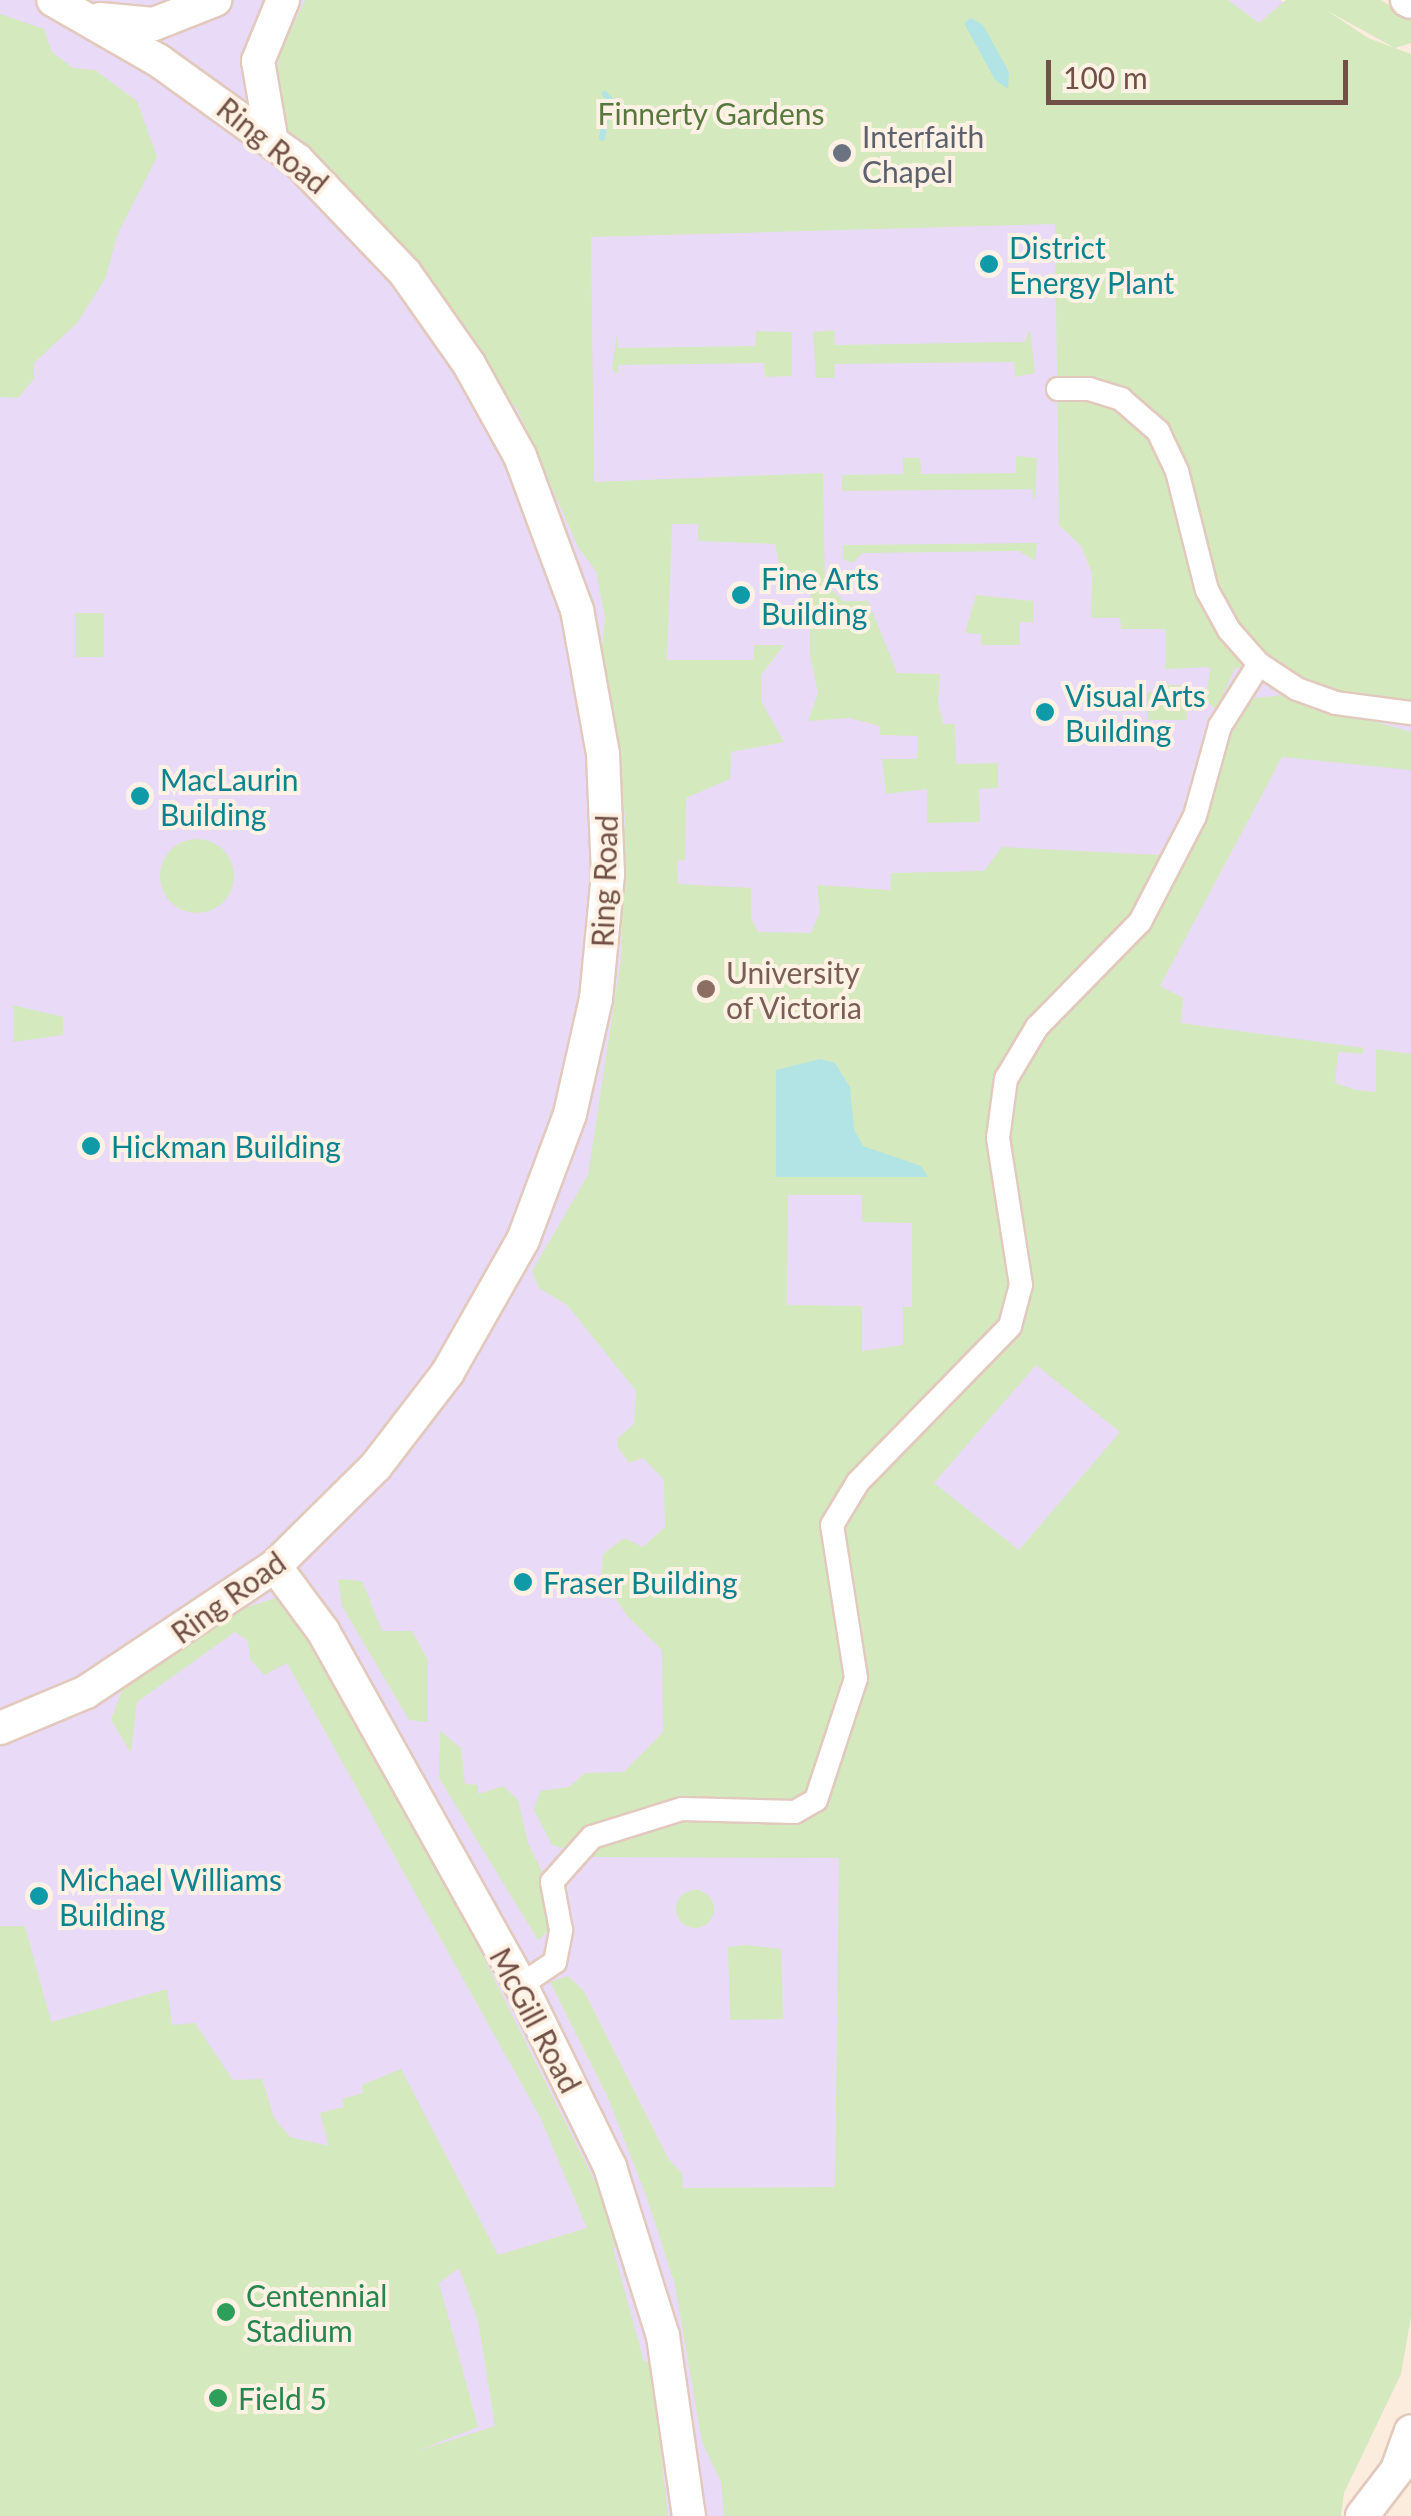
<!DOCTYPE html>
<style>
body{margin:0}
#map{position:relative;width:1411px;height:2516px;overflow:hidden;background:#fcecde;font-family:Lato,sans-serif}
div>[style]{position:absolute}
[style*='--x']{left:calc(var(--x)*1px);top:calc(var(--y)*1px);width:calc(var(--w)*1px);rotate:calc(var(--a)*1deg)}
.education>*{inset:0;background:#e9dbf8}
.green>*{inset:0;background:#d4e9bd;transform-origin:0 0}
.round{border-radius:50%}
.water>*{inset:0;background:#b3e4e5}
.stream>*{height:6px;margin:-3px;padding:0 3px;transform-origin:3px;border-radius:3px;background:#b3e4e5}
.roads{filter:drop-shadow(2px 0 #e2c9bd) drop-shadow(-2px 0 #e2c9bd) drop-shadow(0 2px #e2c9bd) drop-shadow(0 -2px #e2c9bd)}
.street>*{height:22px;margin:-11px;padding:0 11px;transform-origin:11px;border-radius:11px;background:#fff}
.secondary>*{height:32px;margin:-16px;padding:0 16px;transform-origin:16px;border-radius:16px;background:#fff}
.dots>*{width:28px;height:28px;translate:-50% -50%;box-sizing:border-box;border:5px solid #fff1e4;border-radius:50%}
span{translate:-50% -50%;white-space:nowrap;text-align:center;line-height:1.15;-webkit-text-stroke:8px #fff1e4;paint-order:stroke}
.park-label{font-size:30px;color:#57783f}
.worship-label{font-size:30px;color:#5b616d}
.left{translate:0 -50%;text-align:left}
.street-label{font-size:30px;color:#715046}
.culture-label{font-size:30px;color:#0d838f}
.education-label{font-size:30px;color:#785e54}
.leisure-label{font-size:30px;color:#27864d}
.scale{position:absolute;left:1046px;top:60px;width:302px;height:45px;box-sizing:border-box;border:5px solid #715046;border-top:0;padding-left:12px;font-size:30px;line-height:35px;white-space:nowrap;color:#715046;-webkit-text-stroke:8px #fff1e4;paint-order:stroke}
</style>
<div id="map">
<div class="education">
<div style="clip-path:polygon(0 0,1280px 0,1411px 79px,1411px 1898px,1281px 2516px,0 2516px)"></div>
</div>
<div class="green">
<div style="clip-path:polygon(evenodd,305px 0,1228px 0,1259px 23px,1286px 0,1381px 0,1411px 19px,1411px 43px,1395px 48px,1326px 10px,1368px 38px,1411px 54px,1411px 702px,1329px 692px,1271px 665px,1235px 668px,1216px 710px,1206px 701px,1210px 667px,1165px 669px,1165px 629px,1121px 629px,1120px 618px,1091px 618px,1092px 573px,1081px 546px,1059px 525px,1055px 224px,591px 237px,594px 482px,823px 473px,825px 583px,843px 601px,868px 601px,897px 673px,940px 674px,938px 702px,943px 724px,955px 724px,956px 764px,998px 763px,998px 788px,979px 789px,980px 822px,927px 823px,927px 789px,886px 794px,882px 759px,917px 759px,917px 736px,880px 735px,880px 726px,849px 718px,808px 721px,818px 693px,810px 655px,810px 590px,784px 589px,775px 544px,698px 541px,698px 524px,672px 524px,667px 660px,753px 660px,754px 645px,784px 645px,761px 675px,761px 701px,784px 742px,731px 752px,730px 779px,686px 798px,685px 860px,677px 861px,678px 884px,751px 888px,751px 918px,758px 932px,811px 933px,820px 912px,817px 885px,890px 890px,891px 873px,984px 871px,1002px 847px,1159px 855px,1186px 864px,1229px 733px,1254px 698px,1283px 695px,1411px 732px,1411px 770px,1282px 757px,1160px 986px,1183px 998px,1181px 1023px,1364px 1048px,1363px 1054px,1338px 1052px,1335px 1083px,1356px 1090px,1376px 1092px,1376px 1049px,1411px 1054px,1411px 2317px,1401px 2374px,1344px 2493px,1341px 2516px,724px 2516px,721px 2482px,702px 2442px,675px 2285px,647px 2198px,608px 2098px,550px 1982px,568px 1976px,584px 1991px,669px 2160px,682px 2173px,683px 2188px,835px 2187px,839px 1858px,593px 1857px,552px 1845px,534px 1810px,540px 1791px,569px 1787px,585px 1773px,624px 1772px,663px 1732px,662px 1650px,628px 1617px,601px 1577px,603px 1554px,624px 1538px,643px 1547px,665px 1527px,664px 1480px,643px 1458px,629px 1463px,618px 1448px,617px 1439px,634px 1424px,636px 1391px,567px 1305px,539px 1288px,532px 1271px,588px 1175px,621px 959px,625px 815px,601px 658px,605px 617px,596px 571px,578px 547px,518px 410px,287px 137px,274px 90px,281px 51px,305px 0,788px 1195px,862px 1195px,862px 1222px,912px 1223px,912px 1307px,903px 1307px,903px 1345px,862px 1351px,862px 1306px,787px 1305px,788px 1195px,305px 0,1036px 1365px,1120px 1432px,1019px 1550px,934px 1483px,1036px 1365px)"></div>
<div style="clip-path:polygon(0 14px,44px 29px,52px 52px,73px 68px,95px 70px,137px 101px,157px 157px,118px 233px,105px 279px,77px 323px,34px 363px,34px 379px,18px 398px,0 397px)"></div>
<div style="clip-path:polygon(834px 330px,835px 345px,1025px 342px,1030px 330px,1035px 373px,1015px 377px,1014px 362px,835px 364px,834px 378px,816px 378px,813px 332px)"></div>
<div style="clip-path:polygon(756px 331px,792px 332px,792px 376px,765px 377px,764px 363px,618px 365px,618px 375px,612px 369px,617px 334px,618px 348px,755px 346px)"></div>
<div style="clip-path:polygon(1016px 456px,1037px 458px,1035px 501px,1031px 489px,842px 491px,842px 475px,903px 474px,903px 458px,920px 458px,921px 474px,1016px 473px)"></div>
<div style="clip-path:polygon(1037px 543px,1035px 561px,1019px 551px,862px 553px,853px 563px,843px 559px,843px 545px)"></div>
<div style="clip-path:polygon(976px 595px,1033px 601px,1033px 622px,1020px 622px,1020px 645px,981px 645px,981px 634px,965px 633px)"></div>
<div style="left:75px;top:613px;width:29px;height:44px"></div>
<div style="clip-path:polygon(1156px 684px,1186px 686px,1187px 720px,1147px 720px,1147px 692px,1155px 693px)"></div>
<div class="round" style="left:160px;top:839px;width:74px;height:74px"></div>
<div style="clip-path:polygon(13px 1005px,63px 1017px,63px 1035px,13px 1042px)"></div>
<div style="clip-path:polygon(338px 1579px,362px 1581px,382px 1631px,412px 1631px,428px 1660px,428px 1722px,409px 1720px,342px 1606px)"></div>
<div style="clip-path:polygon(evenodd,275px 1598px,295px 1609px,444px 1878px,599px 2190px,619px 2247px,613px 2248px,644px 2362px,651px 2360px,668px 2516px,0 2516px,0 1926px,25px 1926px,51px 2022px,167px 1989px,172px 2025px,195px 2023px,233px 2080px,262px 2079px,274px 2118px,290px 2137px,329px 2146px,320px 2113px,344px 2107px,342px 2099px,363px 2093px,362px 2085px,401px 2069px,498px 2255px,587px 2228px,540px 2117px,287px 1663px,264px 1675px,250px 1659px,248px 1641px,235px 1632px,137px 1702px,131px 1753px,111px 1720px,124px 1685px,245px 1608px,275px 1598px,459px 2268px,478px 2321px,495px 2426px,414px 2452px,478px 2427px,439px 2283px,459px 2268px)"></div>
<div style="clip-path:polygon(440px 1731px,461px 1748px,465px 1784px,478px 1785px,478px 1794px,503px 1786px,518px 1800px,528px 1843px,548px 1884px,551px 1929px,538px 1940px,439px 1778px)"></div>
<div class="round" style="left:676px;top:1890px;width:38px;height:38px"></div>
<div style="clip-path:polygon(747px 1945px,781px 1949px,783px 2019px,730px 2020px,728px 1947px)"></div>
</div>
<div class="water">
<div style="clip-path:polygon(971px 18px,983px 25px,1009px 72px,1008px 89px,995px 80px,964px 23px)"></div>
<div style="clip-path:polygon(820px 1059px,835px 1063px,850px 1087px,854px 1129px,863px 1146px,921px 1166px,928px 1177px,776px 1177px,776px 1070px)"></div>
</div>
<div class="stream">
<div style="--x:602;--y:138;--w:39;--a:-78"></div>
<div style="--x:610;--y:100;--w:8;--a:-130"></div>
</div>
<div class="roads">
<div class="street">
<div style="--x:1058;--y:389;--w:31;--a:0"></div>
<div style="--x:1089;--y:389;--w:34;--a:17"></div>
<div style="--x:1121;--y:399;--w:49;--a:40.9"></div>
<div style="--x:1158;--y:431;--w:44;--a:64.6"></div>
<div style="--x:1177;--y:471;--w:123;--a:75.9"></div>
<div style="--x:1207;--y:590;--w:46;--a:61.2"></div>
<div style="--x:1229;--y:630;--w:45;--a:48.6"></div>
<div style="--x:1259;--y:664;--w:45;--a:33.3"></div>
<div style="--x:1297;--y:689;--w:41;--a:19.7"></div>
<div style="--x:1336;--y:703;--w:76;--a:7.6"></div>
<div style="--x:521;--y:1985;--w:41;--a:-34.1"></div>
<div style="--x:555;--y:1962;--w:33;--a:-79"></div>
<div style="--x:561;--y:1930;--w:49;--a:-100.6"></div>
<div style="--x:552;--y:1882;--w:60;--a:-48.4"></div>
<div style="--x:592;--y:1837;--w:94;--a:-17.3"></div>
<div style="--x:682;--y:1809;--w:113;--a:1.5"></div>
<div style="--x:795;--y:1812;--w:24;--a:-30"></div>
<div style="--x:816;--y:1800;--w:128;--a:-71.8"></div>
<div style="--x:856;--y:1678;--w:155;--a:-98.9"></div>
<div style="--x:832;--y:1525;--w:50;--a:-58.8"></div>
<div style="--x:858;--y:1482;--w:218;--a:-45.7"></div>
<div style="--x:1010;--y:1326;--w:42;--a:-75"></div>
<div style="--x:1021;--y:1285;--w:149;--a:-98.9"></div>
<div style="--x:998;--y:1138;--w:60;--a:-82.3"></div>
<div style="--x:1006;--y:1079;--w:61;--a:-59.2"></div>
<div style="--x:1037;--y:1027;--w:147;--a:-45.6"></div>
<div style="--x:1140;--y:922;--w:119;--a:-62.6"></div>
<div style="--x:1195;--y:816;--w:93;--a:-74.5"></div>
<div style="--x:1220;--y:726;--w:73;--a:-57.8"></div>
</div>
<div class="secondary">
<div style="--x:1407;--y:0;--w:4;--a:27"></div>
<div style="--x:100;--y:19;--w:54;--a:5.3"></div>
<div style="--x:154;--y:24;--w:66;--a:-21.5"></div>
<div style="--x:271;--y:137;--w:77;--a:-99.7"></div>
<div style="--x:258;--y:61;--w:66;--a:-67.7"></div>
<div style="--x:275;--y:1566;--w:81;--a:53.6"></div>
<div style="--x:323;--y:1631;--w:406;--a:60.8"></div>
<div style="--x:521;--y:1985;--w:203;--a:63.9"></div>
<div style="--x:610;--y:2167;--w:177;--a:72.6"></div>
<div style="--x:663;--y:2336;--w:182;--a:81.8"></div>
<div style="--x:0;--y:1728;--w:93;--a:-22.7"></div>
<div style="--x:86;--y:1692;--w:227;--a:-33.7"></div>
<div style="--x:275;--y:1566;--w:142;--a:-44.7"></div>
<div style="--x:376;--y:1466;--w:118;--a:-52.5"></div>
<div style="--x:448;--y:1372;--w:152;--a:-60.4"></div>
<div style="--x:523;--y:1240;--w:134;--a:-69.5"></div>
<div style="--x:570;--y:1114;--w:118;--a:-77.3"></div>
<div style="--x:596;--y:999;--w:126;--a:-84.5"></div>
<div style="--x:608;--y:874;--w:120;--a:-92.4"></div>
<div style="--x:603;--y:754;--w:146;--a:-100.2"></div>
<div style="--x:577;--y:610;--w:164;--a:-110.3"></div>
<div style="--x:520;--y:456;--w:105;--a:-119"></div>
<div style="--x:469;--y:364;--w:111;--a:-125.1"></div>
<div style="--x:405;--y:273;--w:156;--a:-133.7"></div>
<div style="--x:297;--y:160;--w:170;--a:-144.3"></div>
<div style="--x:159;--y:61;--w:122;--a:-150.1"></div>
<div style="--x:1362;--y:2516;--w:58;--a:-52.7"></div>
<div style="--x:1397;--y:2470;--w:41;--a:-70.3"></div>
</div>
</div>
<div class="dots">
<div style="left:842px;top:153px;background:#6b7280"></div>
<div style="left:989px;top:264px;background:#0f9aa8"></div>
<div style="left:741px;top:595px;background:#0f9aa8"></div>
<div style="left:1045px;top:712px;background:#0f9aa8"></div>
<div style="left:140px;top:796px;background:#0f9aa8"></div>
<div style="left:706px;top:989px;background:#8d6e63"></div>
<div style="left:91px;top:1146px;background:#0f9aa8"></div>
<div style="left:523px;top:1582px;background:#0f9aa8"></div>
<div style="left:39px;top:1896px;background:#0f9aa8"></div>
<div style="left:226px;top:2312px;background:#2e9e5b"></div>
<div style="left:218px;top:2398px;background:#2e9e5b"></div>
</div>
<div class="park-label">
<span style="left:711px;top:113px">Finnerty Gardens</span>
</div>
<div class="worship-label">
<span class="left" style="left:862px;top:153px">Interfaith<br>Chapel</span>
</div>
<div class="street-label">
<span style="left:273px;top:145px;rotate:39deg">Ring Road</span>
<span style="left:604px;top:881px;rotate:-88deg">Ring Road</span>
<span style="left:228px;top:1597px;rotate:-36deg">Ring Road</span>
<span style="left:536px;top:2020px;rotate:62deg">McGill Road</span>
</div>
<div class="culture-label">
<span class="left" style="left:1009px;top:264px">District<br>Energy Plant</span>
<span class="left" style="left:761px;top:595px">Fine Arts<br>Building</span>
<span class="left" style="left:1065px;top:712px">Visual Arts<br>Building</span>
<span class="left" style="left:160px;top:796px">MacLaurin<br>Building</span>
<span class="left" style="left:111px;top:1146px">Hickman Building</span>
<span class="left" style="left:543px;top:1582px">Fraser Building</span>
<span class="left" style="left:59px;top:1896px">Michael Williams<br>Building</span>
</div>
<div class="education-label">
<span class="left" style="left:726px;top:989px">University<br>of Victoria</span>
</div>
<div class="leisure-label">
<span class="left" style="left:246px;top:2312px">Centennial<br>Stadium</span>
<span class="left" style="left:238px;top:2398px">Field 5</span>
</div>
<div class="scale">100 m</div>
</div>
